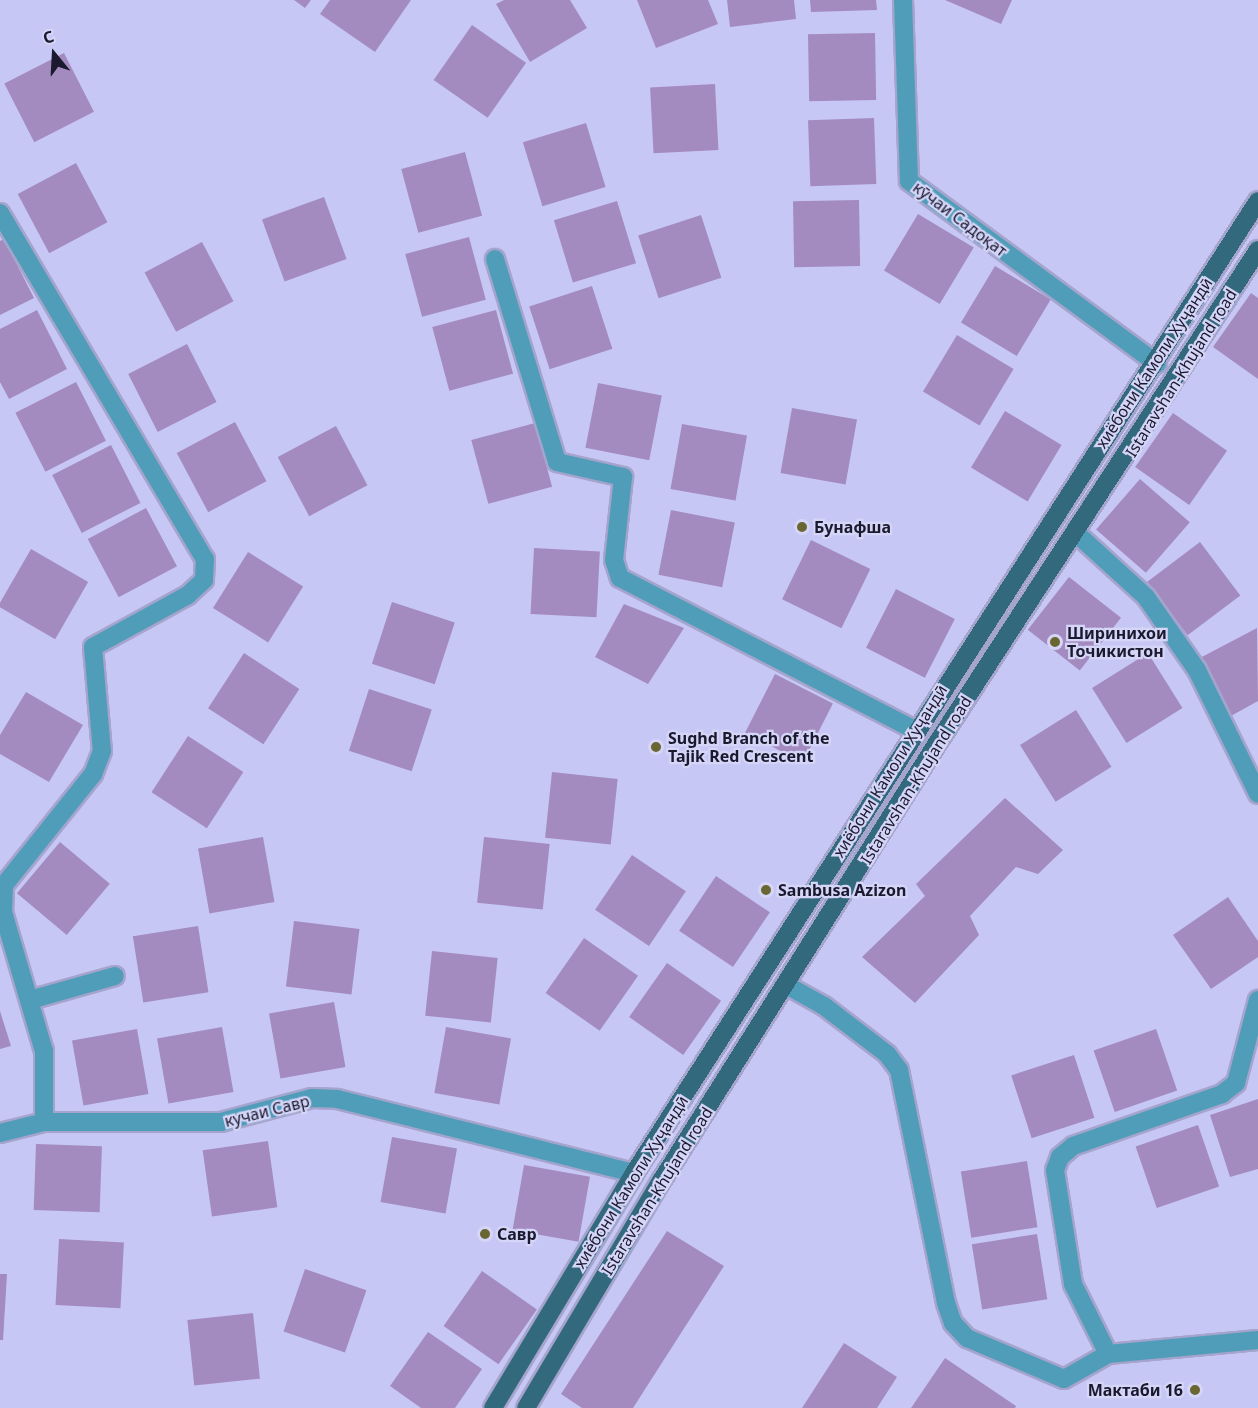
<!DOCTYPE html>
<meta charset="utf-8">
<style>
body{margin:0}
#map{position:relative;width:1258px;height:1408px;overflow:hidden;background:#c7c7f5;font-family:"Noto Sans",sans-serif}
div>[style]{position:absolute}
[style*='--x']{left:calc(var(--x)*1px);top:calc(var(--y)*1px);width:calc(var(--w)*1px);rotate:calc(var(--a)*1deg)}
.building>*{inset:0;background:#a38bc0;transform-origin:0 0}
.roads{filter:drop-shadow(2px 0 #a4a4cd) drop-shadow(-2px 0 #a4a4cd) drop-shadow(0 2px #a4a4cd) drop-shadow(0 -2px #a4a4cd)}
.minor>*{height:18px;margin:-9px;padding:0 9px;transform-origin:9px;border-radius:9px;background:#509dba}
.major>*{height:18px;margin:-9px;padding:0 9px;transform-origin:9px;border-radius:9px;background:#33697d}
.dots>*{width:16px;height:16px;translate:-50% -50%;box-sizing:border-box;border:3px solid #d5d5f8;border-radius:50%}
span{translate:-50% -50%;white-space:nowrap;text-align:center;line-height:1.15;-webkit-text-stroke:4.5px #d5d5f8;paint-order:stroke}
.street-label{font-size:16px;color:#1a192e}
.poi-label{font-size:16px;color:#1a192e;font-weight:700}
.left{translate:0 -50%;text-align:left}
.right{translate:-100% -50%;text-align:right}
.north{position:absolute;left:24px;top:24px;width:60px;height:60px;-webkit-text-stroke:4px #d5d5f8;paint-order:stroke;rotate:342deg;font-size:16px;font-weight:700;line-height:24px;text-align:center;color:#1a192e}
.north::after{content:'';display:block;margin:auto;width:21px;height:27px;background:#1a192e;clip-path:polygon(50% 0,100% 100%,50% 72%,0 100%)}
</style>
<div id="map">
<div class="building">
<div style="clip-path:polygon(294px 0,311px 0,305px 8px)"></div>
<div style="clip-path:polygon(330px 0,411px 0,375px 52px,320px 14px)"></div>
<div style="clip-path:polygon(504px 0,570px 0,587px 28px,530px 62px,496px 4px)"></div>
<div style="clip-path:polygon(637px 0,708px 0,718px 24px,656px 48px)"></div>
<div style="clip-path:polygon(727px 0,794px 0,796px 19px,730px 27px)"></div>
<div style="clip-path:polygon(810px 0,876px 0,877px 10px,811px 12px)"></div>
<div style="clip-path:polygon(945px 0,1012px 0,1001px 24px)"></div>
<div style="left:472px;top:25px;width:66px;height:67px;rotate:35deg"></div>
<div style="left:875px;top:33px;width:67px;height:67px;rotate:89deg"></div>
<div style="left:64px;top:53px;width:66px;height:67px;rotate:63deg"></div>
<div style="left:715px;top:84px;width:66px;height:65px;rotate:87deg"></div>
<div style="left:874px;top:118px;width:66px;height:66px;rotate:88deg"></div>
<div style="left:586px;top:123px;width:67px;height:66px;rotate:73deg"></div>
<div style="left:465px;top:152px;width:66px;height:66px;rotate:75deg"></div>
<div style="left:76px;top:163px;width:67px;height:66px;rotate:62deg"></div>
<div style="left:324px;top:197px;width:66px;height:66px;rotate:70deg"></div>
<div style="left:859px;top:200px;width:66px;height:66px;rotate:89deg"></div>
<div style="left:617px;top:201px;width:65px;height:66px;rotate:73deg"></div>
<div style="left:918px;top:214px;width:65px;height:66px;rotate:31deg"></div>
<div style="left:701px;top:215px;width:66px;height:66px;rotate:72deg"></div>
<div style="left:469px;top:237px;width:65px;height:66px;rotate:75deg"></div>
<div style="clip-path:polygon(4px 239px,34px 298px,0 315px,0 241px)"></div>
<div style="left:202px;top:242px;width:67px;height:65px;rotate:62deg"></div>
<div style="left:995px;top:266px;width:65px;height:66px;rotate:31deg"></div>
<div style="left:592px;top:286px;width:66px;height:66px;rotate:72deg"></div>
<div style="clip-path:polygon(1251px 293px,1258px 298px,1258px 379px,1213px 347px)"></div>
<div style="clip-path:polygon(37px 310px,67px 369px,9px 399px,0 382px,0 329px)"></div>
<div style="left:496px;top:310px;width:66px;height:66px;rotate:75deg"></div>
<div style="left:957px;top:335px;width:66px;height:66px;rotate:31deg"></div>
<div style="left:187px;top:344px;width:65px;height:66px;rotate:63deg"></div>
<div style="left:76px;top:382px;width:66px;height:68px;rotate:63deg"></div>
<div style="left:598px;top:383px;width:65px;height:66px;rotate:11deg"></div>
<div style="left:792px;top:408px;width:66px;height:66px;rotate:10deg"></div>
<div style="left:1005px;top:411px;width:66px;height:66px;rotate:31deg"></div>
<div style="left:1173px;top:413px;width:66px;height:66px;rotate:35deg"></div>
<div style="left:235px;top:422px;width:67px;height:66px;rotate:62deg"></div>
<div style="left:535px;top:423px;width:66px;height:66px;rotate:75deg"></div>
<div style="left:682px;top:424px;width:66px;height:66px;rotate:10deg"></div>
<div style="left:336px;top:426px;width:67px;height:66px;rotate:62deg"></div>
<div style="left:111px;top:445px;width:65px;height:66px;rotate:63deg"></div>
<div style="left:1140px;top:479px;width:66px;height:67px;rotate:41deg"></div>
<div style="left:146px;top:508px;width:66px;height:66px;rotate:62deg"></div>
<div style="left:671px;top:510px;width:65px;height:66px;rotate:11deg"></div>
<div style="left:811px;top:540px;width:66px;height:66px;rotate:26deg"></div>
<div style="left:1200px;top:542px;width:67px;height:66px;rotate:53deg"></div>
<div style="left:534px;top:548px;width:66px;height:66px;rotate:3deg"></div>
<div style="left:31px;top:549px;width:66px;height:66px;rotate:30deg"></div>
<div style="left:248px;top:552px;width:65px;height:66px;rotate:32deg"></div>
<div style="left:1069px;top:577px;width:66px;height:67px;rotate:38deg"></div>
<div style="left:896px;top:589px;width:66px;height:66px;rotate:27deg"></div>
<div style="left:392px;top:602px;width:66px;height:65px;rotate:18deg"></div>
<div style="clip-path:polygon(624px 604px,684px 628px,648px 684px,595px 657px)"></div>
<div style="clip-path:polygon(1257px 628px,1258px 701px,1229px 717px,1198px 659px)"></div>
<div style="left:244px;top:653px;width:66px;height:66px;rotate:33deg"></div>
<div style="left:1148px;top:653px;width:65px;height:66px;rotate:58deg"></div>
<div style="left:775px;top:674px;width:65px;height:66px;rotate:27deg"></div>
<div style="left:369px;top:689px;width:66px;height:65px;rotate:18deg"></div>
<div style="clip-path:polygon(26px 692px,83px 725px,49px 782px,0 754px,0 735px)"></div>
<div style="left:1076px;top:710px;width:67px;height:66px;rotate:58deg"></div>
<div style="left:188px;top:736px;width:66px;height:67px;rotate:33deg"></div>
<div style="left:552px;top:772px;width:66px;height:66px;rotate:6deg"></div>
<div style="clip-path:polygon(1005px 798px,1063px 850px,1038px 874px,1016px 867px,970px 916px,979px 935px,915px 1003px,862px 957px,925px 896px,916px 884px)"></div>
<div style="left:263px;top:837px;width:66px;height:66px;rotate:80deg"></div>
<div style="left:484px;top:837px;width:66px;height:66px;rotate:6deg"></div>
<div style="left:60px;top:842px;width:65px;height:67px;rotate:40deg"></div>
<div style="left:632px;top:855px;width:65px;height:66px;rotate:34deg"></div>
<div style="left:716px;top:876px;width:65px;height:66px;rotate:34deg"></div>
<div style="clip-path:polygon(1228px 897px,1258px 941px,1258px 957px,1211px 989px,1173px 935px)"></div>
<div style="left:294px;top:921px;width:66px;height:66px;rotate:7deg"></div>
<div style="left:198px;top:926px;width:67px;height:66px;rotate:81deg"></div>
<div style="left:584px;top:938px;width:66px;height:67px;rotate:35deg"></div>
<div style="left:432px;top:951px;width:66px;height:65px;rotate:6deg"></div>
<div style="left:667px;top:963px;width:66px;height:66px;rotate:35deg"></div>
<div style="left:334px;top:1002px;width:66px;height:66px;rotate:80deg"></div>
<div style="clip-path:polygon(0 1011px,11px 1046px,0 1049px)"></div>
<div style="left:222px;top:1027px;width:66px;height:66px;rotate:80deg"></div>
<div style="left:446px;top:1027px;width:66px;height:67px;rotate:10deg"></div>
<div style="left:137px;top:1029px;width:66px;height:66px;rotate:80deg"></div>
<div style="left:1156px;top:1029px;width:65px;height:66px;rotate:71deg"></div>
<div style="left:1074px;top:1055px;width:66px;height:66px;rotate:72deg"></div>
<div style="clip-path:polygon(1258px 1099px,1258px 1169px,1230px 1177px,1210px 1115px)"></div>
<div style="left:1198px;top:1125px;width:65px;height:66px;rotate:71deg"></div>
<div style="left:392px;top:1137px;width:66px;height:66px;rotate:10deg"></div>
<div style="left:268px;top:1141px;width:67px;height:66px;rotate:82deg"></div>
<div style="left:36px;top:1144px;width:66px;height:66px;rotate:2deg"></div>
<div style="left:1027px;top:1161px;width:67px;height:67px;rotate:81deg"></div>
<div style="left:524px;top:1165px;width:67px;height:66px;rotate:10deg"></div>
<div style="clip-path:polygon(667px 1231px,724px 1266px,633px 1408px,582px 1408px,561px 1394px)"></div>
<div style="left:1037px;top:1234px;width:66px;height:66px;rotate:81deg"></div>
<div style="left:59px;top:1239px;width:65px;height:66px;rotate:3deg"></div>
<div style="left:305px;top:1269px;width:65px;height:66px;rotate:19deg"></div>
<div style="left:482px;top:1271px;width:67px;height:67px;rotate:35deg"></div>
<div style="clip-path:polygon(0 1274px,7px 1274px,3px 1340px,0 1340px)"></div>
<div style="left:253px;top:1313px;width:66px;height:66px;rotate:84deg"></div>
<div style="clip-path:polygon(428px 1332px,482px 1369px,455px 1408px,421px 1408px,390px 1386px)"></div>
<div style="clip-path:polygon(844px 1343px,897px 1377px,877px 1408px,802px 1408px)"></div>
<div style="clip-path:polygon(945px 1358px,1016px 1406px,1015px 1408px,911px 1408px)"></div>
</div>
<div class="roads">
<div class="minor">
<div style="--x:903;--y:0;--w:181;--a:88.1"></div>
<div style="--x:909;--y:181;--w:308;--a:36.4"></div>
<div style="--x:0;--y:213;--w:402;--a:59.4"></div>
<div style="--x:205;--y:559;--w:21;--a:93"></div>
<div style="--x:204;--y:580;--w:22;--a:137"></div>
<div style="--x:188;--y:595;--w:108;--a:151.3"></div>
<div style="--x:93;--y:647;--w:104;--a:85.1"></div>
<div style="--x:102;--y:751;--w:25;--a:111"></div>
<div style="--x:93;--y:774;--w:142;--a:128.7"></div>
<div style="--x:4;--y:885;--w:27;--a:92"></div>
<div style="--x:3;--y:912;--w:145;--a:73.6"></div>
<div style="--x:44;--y:1051;--w:71;--a:90"></div>
<div style="--x:495;--y:259;--w:212;--a:73"></div>
<div style="--x:557;--y:462;--w:68;--a:12.8"></div>
<div style="--x:623;--y:477;--w:83;--a:96.2"></div>
<div style="--x:614;--y:560;--w:19;--a:72"></div>
<div style="--x:620;--y:578;--w:333;--a:27.3"></div>
<div style="--x:1077;--y:534;--w:93;--a:42.4"></div>
<div style="--x:1146;--y:597;--w:89;--a:55.1"></div>
<div style="--x:1197;--y:670;--w:138;--a:63.8"></div>
<div style="--x:788;--y:986;--w:41;--a:29.1"></div>
<div style="--x:824;--y:1006;--w:79;--a:37.3"></div>
<div style="--x:887;--y:1054;--w:20;--a:53"></div>
<div style="--x:899;--y:1070;--w:238;--a:78.6"></div>
<div style="--x:946;--y:1303;--w:21;--a:71"></div>
<div style="--x:953;--y:1323;--w:21;--a:47"></div>
<div style="--x:967;--y:1338;--w:105;--a:22.9"></div>
<div style="--x:1064;--y:1379;--w:51;--a:-29.6"></div>
<div style="--x:1108;--y:1354;--w:151;--a:-5.3"></div>
<div style="--x:30;--y:1000;--w:88;--a:-15.8"></div>
<div style="--x:0;--y:1133;--w:45;--a:-14"></div>
<div style="--x:44;--y:1122;--w:177;--a:0"></div>
<div style="--x:221;--y:1122;--w:94;--a:-14.8"></div>
<div style="--x:312;--y:1098;--w:25;--a:2"></div>
<div style="--x:337;--y:1099;--w:306;--a:14"></div>
<div style="--x:1108;--y:1354;--w:78;--a:-116.6"></div>
<div style="--x:1073;--y:1284;--w:115;--a:-99"></div>
<div style="--x:1055;--y:1170;--w:14;--a:-69"></div>
<div style="--x:1060;--y:1157;--w:17;--a:-40"></div>
<div style="--x:1073;--y:1146;--w:158;--a:-19.2"></div>
<div style="--x:1222;--y:1094;--w:18;--a:-38"></div>
<div style="--x:1236;--y:1083;--w:86;--a:-75.2"></div>
</div>
<div class="major">
<div style="--x:493;--y:1408;--w:274;--a:-59"></div>
<div style="--x:634;--y:1173;--w:1155;--a:-57.3"></div>
<div style="--x:526;--y:1408;--w:264;--a:-59.3"></div>
<div style="--x:661;--y:1181;--w:514;--a:-57.79"></div>
<div style="--x:935;--y:746;--w:592;--a:-56.93"></div>
</div>
</div>
<div class="dots">
<div style="left:802px;top:527px;background:#696632"></div>
<div style="left:1055px;top:642px;background:#696632"></div>
<div style="left:656px;top:747px;background:#696632"></div>
<div style="left:766px;top:890px;background:#696632"></div>
<div style="left:485px;top:1234px;background:#696632"></div>
<div style="left:1195px;top:1390px;background:#696632"></div>
</div>
<div class="street-label">
<span style="left:960px;top:219px;rotate:37deg">кӯчаи Садоқат</span>
<span style="left:1154px;top:363px;rotate:-57deg">хиёбони Камоли Хуҷандӣ</span>
<span style="left:1181px;top:373px;rotate:-58deg">Istaravshan-Khujand road</span>
<span style="left:890px;top:771px;rotate:-58deg">хиёбони Камоли Хуҷандӣ</span>
<span style="left:916px;top:780px;rotate:-58deg">Istaravshan-Khujand road</span>
<span style="left:267px;top:1111px;rotate:-14deg">кучаи Савр</span>
<span style="left:631px;top:1182px;rotate:-58deg">хиёбони Камоли Хуҷандӣ</span>
<span style="left:657px;top:1191px;rotate:-58deg">Istaravshan-Khujand road</span>
</div>
<div class="poi-label">
<span class="left" style="left:814px;top:527px">Бунафша</span>
<span class="left" style="left:1067px;top:642px">Ширинихои<br>Точикистон</span>
<span class="left" style="left:668px;top:747px">Sughd Branch of the<br>Tajik Red Crescent</span>
<span class="left" style="left:778px;top:890px">Sambusa Azizon</span>
<span class="left" style="left:497px;top:1234px">Савр</span>
<span class="right" style="left:1183px;top:1390px">Мактаби 16</span>
</div>
<div class="north">С</div>
</div>
